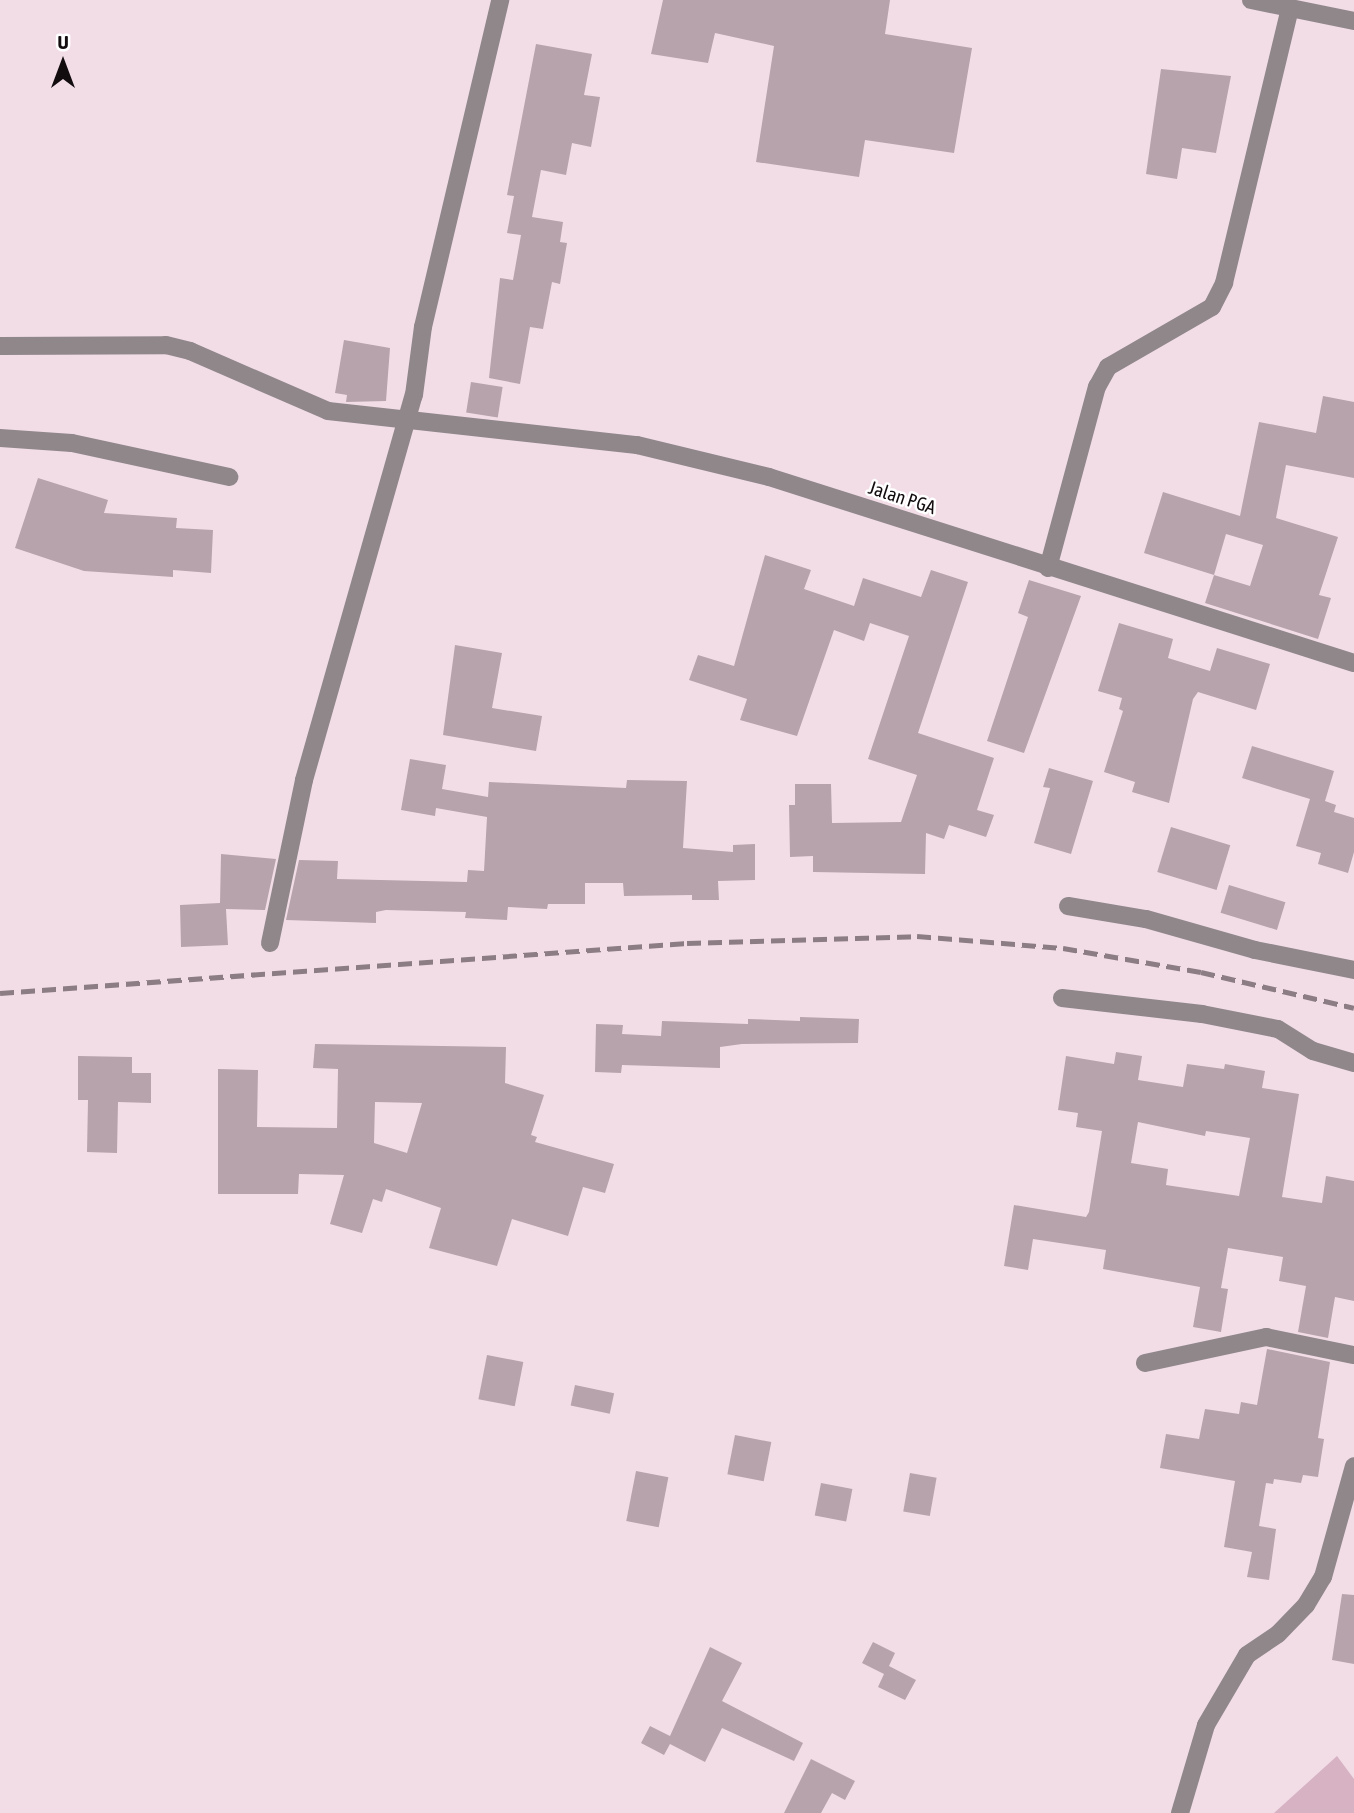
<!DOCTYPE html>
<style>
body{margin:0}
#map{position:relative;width:1354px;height:1813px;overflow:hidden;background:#f2dde7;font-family:"Asap Condensed",sans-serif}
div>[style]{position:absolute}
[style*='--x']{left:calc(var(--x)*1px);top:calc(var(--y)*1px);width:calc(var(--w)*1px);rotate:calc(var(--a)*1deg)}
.green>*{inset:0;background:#d6b2c3}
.building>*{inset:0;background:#b7a3ac;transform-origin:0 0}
.minor>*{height:18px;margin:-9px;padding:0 9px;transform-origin:9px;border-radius:9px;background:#90878b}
.rail>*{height:5px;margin-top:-2.5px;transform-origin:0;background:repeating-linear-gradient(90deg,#8c7d84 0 14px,transparent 0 21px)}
span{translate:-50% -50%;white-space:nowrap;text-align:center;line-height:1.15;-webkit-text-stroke:5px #fff;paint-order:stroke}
.street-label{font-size:19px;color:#120c0f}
.north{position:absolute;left:28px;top:28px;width:70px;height:70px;-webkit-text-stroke:5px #fff;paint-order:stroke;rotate:0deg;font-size:19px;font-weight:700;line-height:28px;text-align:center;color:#120c0f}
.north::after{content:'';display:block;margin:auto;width:24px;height:32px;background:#120c0f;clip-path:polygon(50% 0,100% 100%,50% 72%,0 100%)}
</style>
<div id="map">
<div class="green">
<div style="clip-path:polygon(1337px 1756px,1354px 1779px,1354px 1813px,1274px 1813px)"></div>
</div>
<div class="building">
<div style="clip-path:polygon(663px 0,890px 0,885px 34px,972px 48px,954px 153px,865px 140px,859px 177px,756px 162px,774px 46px,715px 33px,708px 63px,651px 54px)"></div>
<div style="clip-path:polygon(536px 44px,592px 54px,584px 95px,600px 97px,591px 147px,572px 143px,566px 175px,541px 170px,532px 217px,563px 222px,560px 242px,567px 243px,560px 284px,552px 282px,543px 329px,530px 327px,520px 384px,489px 378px,500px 278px,513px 280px,521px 235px,507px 233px,514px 196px,507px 195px)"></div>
<div style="clip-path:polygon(1161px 69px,1231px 76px,1216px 153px,1182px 148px,1177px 179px,1146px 174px)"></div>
<div style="clip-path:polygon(344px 340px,390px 348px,386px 401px,346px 402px,347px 395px,335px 393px)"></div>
<div style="left:471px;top:382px;width:32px;height:31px;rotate:9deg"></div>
<div style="clip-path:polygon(evenodd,1323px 396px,1354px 402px,1354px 478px,1286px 465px,1276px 518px,1338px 537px,1319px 595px,1331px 598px,1318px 639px,1205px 603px,1214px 575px,1144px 553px,1163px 492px,1240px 516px,1259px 422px,1316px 433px,1323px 396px,1226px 534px,1263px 545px,1250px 586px,1214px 575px,1226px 534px)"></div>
<div style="clip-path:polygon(38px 478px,108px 500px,104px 513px,177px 518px,176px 528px,213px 530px,211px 573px,173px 570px,173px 577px,84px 571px,15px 548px)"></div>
<div style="clip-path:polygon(765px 555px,811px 570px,804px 589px,854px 606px,863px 578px,921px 597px,931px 570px,968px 582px,918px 733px,994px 758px,977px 810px,994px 815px,986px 837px,949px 825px,944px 839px,926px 833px,925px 874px,813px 872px,813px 856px,790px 857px,789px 805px,795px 805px,795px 784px,831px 784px,832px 823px,901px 822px,917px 775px,868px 759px,909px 636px,870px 623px,864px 641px,834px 630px,797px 736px,740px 720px,747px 699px,689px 680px,698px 655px,734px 666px)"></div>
<div style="clip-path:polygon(1029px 580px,1081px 596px,1024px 753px,987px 741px,1028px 617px,1018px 613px)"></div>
<div style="clip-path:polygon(1119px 623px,1173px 639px,1168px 658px,1210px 671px,1217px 648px,1270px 664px,1256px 710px,1198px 692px,1193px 699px,1169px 803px,1132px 792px,1135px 782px,1104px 772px,1123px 711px,1119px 709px,1122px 698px,1098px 691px)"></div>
<div style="clip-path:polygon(455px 645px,502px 653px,492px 708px,542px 716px,536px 751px,443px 735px)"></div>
<div style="clip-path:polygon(1252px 746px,1334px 771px,1325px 801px,1336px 805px,1334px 812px,1354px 818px,1354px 852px,1348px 873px,1318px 864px,1321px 853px,1296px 846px,1310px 799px,1242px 778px)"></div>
<div style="clip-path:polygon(410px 759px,446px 765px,442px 789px,488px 797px,489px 782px,626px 788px,627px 780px,687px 781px,683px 848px,733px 852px,733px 845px,755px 844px,755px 880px,718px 881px,719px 900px,692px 900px,692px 895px,624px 896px,623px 883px,585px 883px,585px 904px,548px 904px,547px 909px,508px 907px,507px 920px,465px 918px,466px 912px,386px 910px,376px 912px,376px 923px,286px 920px,299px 860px,338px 861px,337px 879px,467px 882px,468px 870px,484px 871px,487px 817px,436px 808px,435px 816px,401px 810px)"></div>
<div style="clip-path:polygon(1049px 768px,1093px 781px,1071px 854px,1034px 843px,1050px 788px,1043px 787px)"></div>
<div style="left:1171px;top:827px;width:62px;height:47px;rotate:17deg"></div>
<div style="clip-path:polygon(221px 854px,276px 859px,265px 910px,226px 909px,228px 945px,181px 947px,180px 905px,220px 903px)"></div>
<div style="left:1229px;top:885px;width:59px;height:29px;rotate:17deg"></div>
<div style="clip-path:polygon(800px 1017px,859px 1019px,858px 1043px,742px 1044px,720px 1047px,720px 1068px,622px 1065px,621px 1073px,595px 1072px,596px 1024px,623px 1025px,622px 1034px,661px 1036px,662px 1021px,748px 1024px,748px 1019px,800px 1021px)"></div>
<div style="clip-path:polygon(evenodd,315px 1044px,506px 1047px,505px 1083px,544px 1095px,531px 1135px,537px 1137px,535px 1142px,614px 1164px,605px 1193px,583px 1187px,568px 1236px,512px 1219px,497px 1266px,429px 1248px,441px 1208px,386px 1189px,382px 1202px,373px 1199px,362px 1233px,330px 1224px,344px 1175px,299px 1174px,298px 1194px,218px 1194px,218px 1069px,258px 1070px,257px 1127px,337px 1128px,338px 1069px,313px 1068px,315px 1044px,375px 1102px,422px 1103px,407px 1153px,374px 1143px,375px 1102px)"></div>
<div style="clip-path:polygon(evenodd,1116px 1052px,1142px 1056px,1138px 1080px,1183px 1087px,1187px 1064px,1224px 1069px,1225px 1064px,1265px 1071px,1262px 1088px,1299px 1094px,1282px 1197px,1322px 1203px,1326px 1176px,1354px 1181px,1354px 1301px,1335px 1297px,1328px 1338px,1298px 1332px,1306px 1286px,1279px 1281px,1283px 1257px,1228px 1248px,1221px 1288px,1228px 1289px,1221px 1332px,1193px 1327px,1200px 1287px,1103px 1269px,1106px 1250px,1033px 1239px,1028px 1270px,1004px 1266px,1014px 1205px,1086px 1217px,1089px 1212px,1102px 1131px,1076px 1127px,1078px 1113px,1058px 1110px,1066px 1056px,1114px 1064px,1116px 1052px,1138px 1122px,1205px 1136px,1206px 1131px,1250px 1138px,1239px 1196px,1166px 1185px,1168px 1169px,1131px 1163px,1138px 1122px)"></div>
<div style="clip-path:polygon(78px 1056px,132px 1057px,132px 1073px,151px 1073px,151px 1103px,118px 1102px,117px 1153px,87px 1152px,88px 1100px,78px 1100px)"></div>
<div style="clip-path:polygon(1267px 1349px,1330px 1362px,1318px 1438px,1324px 1439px,1318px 1477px,1303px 1475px,1301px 1483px,1274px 1479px,1273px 1484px,1266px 1483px,1259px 1526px,1276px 1529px,1269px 1580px,1247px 1577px,1252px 1552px,1224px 1547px,1235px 1481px,1160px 1468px,1166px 1434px,1199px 1439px,1205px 1409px,1239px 1414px,1241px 1402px,1257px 1405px)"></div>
<div style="left:487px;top:1355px;width:37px;height:45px;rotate:11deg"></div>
<div style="left:575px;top:1385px;width:40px;height:21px;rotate:12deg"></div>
<div style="left:735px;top:1435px;width:37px;height:40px;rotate:11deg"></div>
<div style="left:636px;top:1471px;width:33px;height:51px;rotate:11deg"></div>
<div style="left:910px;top:1473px;width:27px;height:39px;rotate:10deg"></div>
<div style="left:821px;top:1483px;width:32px;height:33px;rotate:11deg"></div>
<div style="clip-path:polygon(1342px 1594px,1354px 1595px,1354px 1664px,1332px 1660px)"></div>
<div style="clip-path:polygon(873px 1642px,895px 1653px,889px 1666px,916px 1680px,905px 1700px,878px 1687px,884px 1674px,862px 1663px)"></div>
<div style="clip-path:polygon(710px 1647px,742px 1663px,722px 1701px,803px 1743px,794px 1761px,722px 1728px,705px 1762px,670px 1744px,664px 1755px,641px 1743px,650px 1726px,670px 1736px)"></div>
<div style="clip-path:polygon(811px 1759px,855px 1781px,845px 1800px,832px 1793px,821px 1813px,784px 1813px)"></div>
</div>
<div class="minor">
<div style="--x:1251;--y:0;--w:105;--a:11.5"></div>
<div style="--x:0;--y:346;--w:166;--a:-0.3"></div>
<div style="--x:166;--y:345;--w:25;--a:14"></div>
<div style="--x:190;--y:351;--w:150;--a:23.5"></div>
<div style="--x:328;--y:411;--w:311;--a:6.3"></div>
<div style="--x:637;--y:445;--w:136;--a:13.6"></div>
<div style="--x:769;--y:477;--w:614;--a:17.64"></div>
<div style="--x:0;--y:438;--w:72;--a:4"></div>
<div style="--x:72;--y:443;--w:161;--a:12.2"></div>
<div style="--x:1048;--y:568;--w:188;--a:-74.9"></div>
<div style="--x:1097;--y:387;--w:23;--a:-61"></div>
<div style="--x:1108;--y:367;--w:120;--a:-30"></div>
<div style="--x:1212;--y:307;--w:27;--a:-63"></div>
<div style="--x:1224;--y:283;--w:283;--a:-76.5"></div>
<div style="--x:1068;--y:906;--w:79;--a:9.5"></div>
<div style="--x:1146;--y:919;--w:113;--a:15.9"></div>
<div style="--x:1255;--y:950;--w:101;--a:11.4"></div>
<div style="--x:270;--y:943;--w:167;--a:-78.2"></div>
<div style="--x:304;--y:780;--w:400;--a:-74.1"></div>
<div style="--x:414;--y:395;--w:69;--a:-82.5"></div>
<div style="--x:423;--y:327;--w:336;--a:-76.7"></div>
<div style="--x:1062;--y:998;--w:141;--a:6.5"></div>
<div style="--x:1202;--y:1014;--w:77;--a:11.2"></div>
<div style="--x:1278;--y:1029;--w:41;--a:32.2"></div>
<div style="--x:1313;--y:1051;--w:43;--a:16.3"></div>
<div style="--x:1145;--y:1363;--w:124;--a:-12.1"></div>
<div style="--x:1266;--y:1337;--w:90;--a:11.6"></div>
<div style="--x:1180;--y:1813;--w:92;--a:-73.5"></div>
<div style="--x:1206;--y:1725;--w:81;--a:-59.6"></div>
<div style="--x:1247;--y:1655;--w:37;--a:-34"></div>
<div style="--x:1278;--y:1634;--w:40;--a:-46"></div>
<div style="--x:1306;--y:1605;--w:33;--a:-59"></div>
<div style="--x:1323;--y:1577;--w:115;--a:-74.4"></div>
</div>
<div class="rail">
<div style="--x:0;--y:993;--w:689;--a:-4.16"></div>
<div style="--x:687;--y:943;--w:230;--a:-1.7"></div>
<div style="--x:917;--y:936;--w:146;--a:4.7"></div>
<div style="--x:1063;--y:948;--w:140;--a:9.9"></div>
<div style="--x:1201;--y:972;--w:157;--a:13.2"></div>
</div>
<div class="street-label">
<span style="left:902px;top:498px;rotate:18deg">Jalan PGA</span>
</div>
<div class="north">U</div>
</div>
